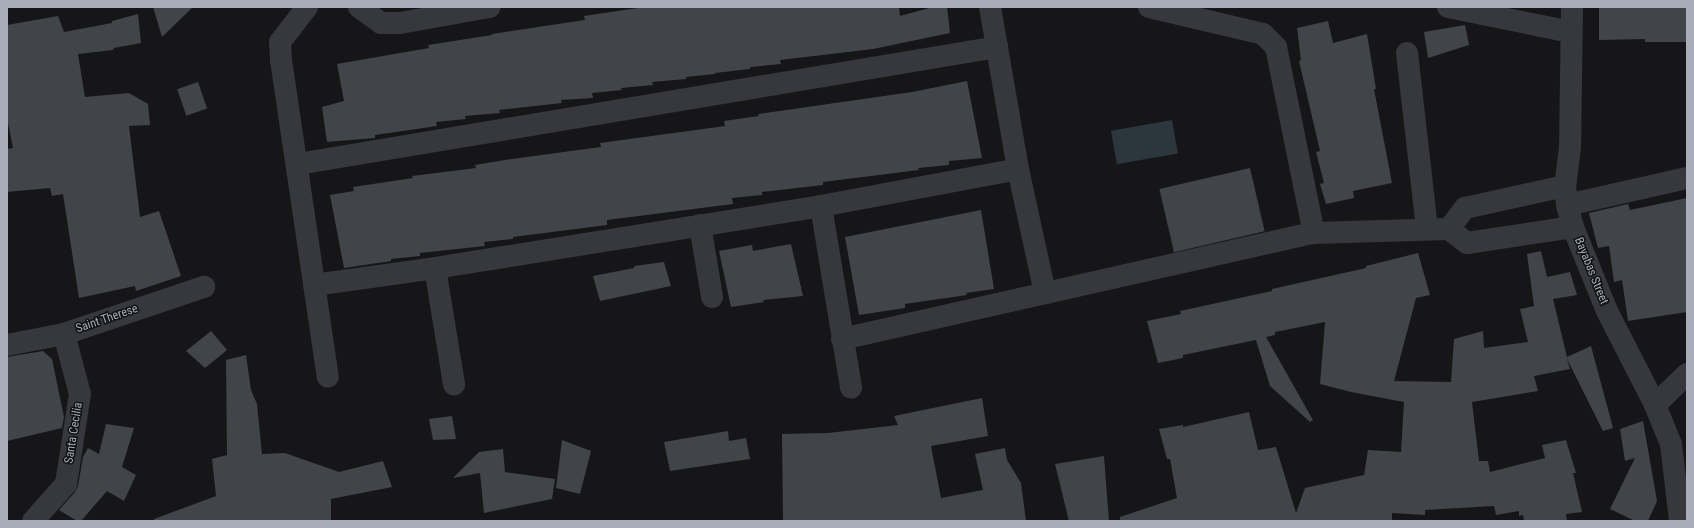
<!DOCTYPE html>
<style>
body{margin:0}
#map{position:relative;width:1694px;height:528px;overflow:hidden;background:#161618;font-family:"Roboto Condensed",sans-serif}
div>[style]{position:absolute}
[style*='--x']{left:calc(var(--x)*1px);top:calc(var(--y)*1px);width:calc(var(--w)*1px);rotate:calc(var(--a)*1deg)}
.water>*{inset:0;background:#2b363d;transform-origin:0 0}
.building>*{inset:0;background:#414448;transform-origin:0 0}
.minor>*{height:22px;margin:-11px;padding:0 11px;transform-origin:11px;border-radius:11px;background:#36383d}
span{translate:-50% -50%;white-space:nowrap;text-align:center;line-height:1.15;-webkit-text-stroke:3px #111113;paint-order:stroke}
.street-label{font-size:12px;color:#a7aeb9}
.frame{position:absolute;inset:0;border:8px solid #a7aeb9;pointer-events:none}
</style>
<div id="map">
<div class="water">
<div style="left:1172px;top:120px;width:34px;height:62px;rotate:80deg"></div>
</div>
<div class="building">
<div style="clip-path:polygon(153px 7px,193px 7px,162px 37px)"></div>
<div style="clip-path:polygon(644px 7px,899px 7px,900px 16px,933px 7px,947px 7px,950px 33px,873px 49px,780px 60px,781px 64px,750px 67px,750px 69px,715px 73px,715px 74px,686px 77px,686px 79px,652px 82px,653px 85px,621px 88px,622px 90px,592px 93px,593px 98px,561px 100px,562px 103px,499px 110px,500px 113px,465px 116px,466px 119px,436px 122px,437px 126px,375px 135px,375px 138px,327px 142px,322px 107px,344px 101px,337px 64px,429px 48px,428px 45px,492px 35px,492px 34px,585px 20px,584px 16px)"></div>
<div style="clip-path:polygon(1599px 7px,1687px 8px,1687px 42px,1645px 42px,1645px 39px,1599px 40px)"></div>
<div style="clip-path:polygon(138px 14px,141px 43px,114px 48px,113px 50px,78px 54px,85px 97px,129px 93px,148px 104px,150px 125px,129px 126px,140px 217px,159px 211px,181px 276px,136px 291px,135px 286px,79px 298px,63px 194px,52px 196px,50px 188px,7px 192px,7px 149px,13px 148px,7px 118px,7px 25px,58px 16px,64px 32px,112px 23px,112px 21px)"></div>
<div style="clip-path:polygon(1328px 21px,1333px 43px,1367px 34px,1376px 89px,1374px 89px,1392px 183px,1353px 191px,1354px 198px,1326px 204px,1320px 184px,1324px 183px,1316px 152px,1320px 151px,1299px 61px,1301px 60px,1297px 28px)"></div>
<div style="clip-path:polygon(1465px 25px,1469px 45px,1428px 58px,1424px 32px)"></div>
<div style="clip-path:polygon(967px 81px,982px 158px,949px 161px,949px 165px,918px 168px,919px 170px,823px 182px,823px 185px,762px 192px,762px 195px,732px 198px,733px 204px,607px 220px,607px 225px,513px 237px,513px 239px,484px 242px,485px 246px,420px 253px,420px 256px,391px 259px,391px 261px,344px 268px,330px 195px,354px 191px,353px 187px,413px 178px,412px 176px,476px 168px,475px 165px,505px 160px,601px 147px,600px 143px,725px 126px,724px 121px,759px 116px,758px 114px,912px 92px)"></div>
<div style="left:198px;top:82px;width:28px;height:22px;rotate:71deg"></div>
<div style="left:1250px;top:168px;width:65px;height:93px;rotate:77deg"></div>
<div style="clip-path:polygon(1687px 198px,1687px 312px,1628px 321px,1622px 280px,1614px 282px,1609px 246px,1598px 248px,1589px 213px,1628px 204px,1630px 210px)"></div>
<div style="clip-path:polygon(981px 210px,994px 289px,966px 293px,967px 295px,905px 304px,905px 308px,859px 315px,845px 237px)"></div>
<div style="clip-path:polygon(791px 244px,803px 296px,763px 300px,764px 302px,731px 307px,719px 251px,752px 245px,753px 251px)"></div>
<div style="clip-path:polygon(1541px 251px,1547px 277px,1570px 272px,1577px 295px,1553px 299px,1567px 357px,1591px 346px,1613px 428px,1603px 431px,1567px 359px,1570px 369px,1534px 376px,1538px 391px,1472px 402px,1479px 461px,1488px 461px,1490px 472px,1545px 458px,1542px 445px,1566px 440px,1576px 473px,1573px 473px,1582px 512px,1566px 514px,1567px 521px,1524px 521px,1523px 515px,1519px 516px,1519px 511px,1496px 515px,1494px 506px,1425px 510px,1425px 515px,1392px 513px,1392px 521px,1120px 521px,1120px 517px,1177px 498px,1170px 459px,1167px 459px,1159px 429px,1183px 425px,1183px 427px,1249px 412px,1258px 450px,1276px 447px,1296px 513px,1305px 488px,1364px 475px,1368px 450px,1401px 452px,1404px 402px,1351px 392px,1320px 384px,1325px 322px,1275px 332px,1275px 335px,1266px 337px,1313px 420px,1310px 422px,1270px 386px,1256px 340px,1183px 355px,1183px 358px,1158px 363px,1147px 321px,1181px 314px,1180px 311px,1272px 291px,1272px 289px,1366px 268px,1366px 266px,1418px 253px,1430px 295px,1416px 298px,1394px 381px,1451px 382px,1454px 339px,1483px 331px,1484px 348px,1528px 342px,1520px 309px,1534px 306px,1527px 254px)"></div>
<div style="clip-path:polygon(664px 262px,671px 286px,600px 301px,593px 276px,634px 268px,634px 266px)"></div>
<div style="clip-path:polygon(211px 331px,227px 350px,205px 368px,186px 351px)"></div>
<div style="clip-path:polygon(43px 351px,52px 359px,64px 417px,62px 428px,7px 441px,7px 357px)"></div>
<div style="clip-path:polygon(246px 355px,251px 390px,257px 404px,262px 454px,285px 453px,339px 472px,383px 461px,392px 487px,331px 499px,331px 521px,155px 521px,154px 519px,216px 496px,212px 459px,227px 455px,226px 360px)"></div>
<div style="clip-path:polygon(982px 398px,988px 436px,931px 446px,941px 498px,983px 490px,975px 454px,1005px 448px,1007px 460px,1021px 483px,1026px 521px,783px 521px,782px 434px,828px 433px,898px 425px,894px 416px)"></div>
<div style="clip-path:polygon(452px 416px,456px 439px,433px 440px,429px 419px)"></div>
<div style="clip-path:polygon(1643px 421px,1657px 501px,1648px 521px,1635px 521px,1610px 509px,1635px 458px,1625px 461px,1620px 429px)"></div>
<div style="clip-path:polygon(106px 424px,134px 428px,122px 467px,136px 475px,124px 501px,107px 491px,81px 521px,77px 521px,59px 510px,75px 492px,78px 486px,83px 457px,88px 448px,99px 454px)"></div>
<div style="clip-path:polygon(728px 431px,729px 441px,746px 438px,750px 459px,670px 471px,664px 442px)"></div>
<div style="clip-path:polygon(562px 440px,591px 451px,580px 494px,556px 488px)"></div>
<div style="clip-path:polygon(503px 449px,505px 472px,555px 479px,552px 499px,484px 513px,480px 473px,453px 478px,479px 452px)"></div>
<div style="clip-path:polygon(1104px 456px,1109px 521px,1069px 521px,1055px 464px)"></div>
</div>
<div class="minor">
<div style="--x:307;--y:7;--w:44;--a:127.6"></div>
<div style="--x:280;--y:42;--w:18;--a:87"></div>
<div style="--x:281;--y:60;--w:320;--a:81.6"></div>
<div style="--x:359;--y:7;--w:27;--a:36"></div>
<div style="--x:381;--y:23;--w:19;--a:0"></div>
<div style="--x:400;--y:23;--w:91;--a:-10.1"></div>
<div style="--x:990;--y:7;--w:164;--a:80.2"></div>
<div style="--x:1018;--y:169;--w:127;--a:77.7"></div>
<div style="--x:1149;--y:7;--w:117;--a:13.3"></div>
<div style="--x:1263;--y:34;--w:18;--a:45"></div>
<div style="--x:1276;--y:47;--w:190;--a:78.5"></div>
<div style="--x:1448;--y:7;--w:126;--a:11.5"></div>
<div style="--x:1572;--y:7;--w:140;--a:90.8"></div>
<div style="--x:1570;--y:147;--w:39;--a:97"></div>
<div style="--x:1565;--y:186;--w:19;--a:84"></div>
<div style="--x:1567;--y:205;--w:23;--a:75"></div>
<div style="--x:1573;--y:227;--w:91;--a:68"></div>
<div style="--x:1607;--y:311;--w:106;--a:62.9"></div>
<div style="--x:1655;--y:405;--w:42;--a:67.7"></div>
<div style="--x:1671;--y:444;--w:78;--a:83.3"></div>
<div style="--x:1407;--y:53;--w:177;--a:83.5"></div>
<div style="--x:298;--y:164;--w:709;--a:-9.5"></div>
<div style="--x:1567;--y:205;--w:123;--a:-12.7"></div>
<div style="--x:821;--y:206;--w:184;--a:80.6"></div>
<div style="--x:700;--y:225;--w:73;--a:80.5"></div>
<div style="--x:1449;--y:229;--w:26;--a:-53"></div>
<div style="--x:1465;--y:208;--w:102;--a:-12.4"></div>
<div style="--x:435;--y:268;--w:118;--a:80.7"></div>
<div style="--x:314;--y:285;--w:122;--a:-8"></div>
<div style="--x:435;--y:268;--w:391;--a:-9.1"></div>
<div style="--x:821;--y:206;--w:200;--a:-10.6"></div>
<div style="--x:842;--y:339;--w:484;--a:-12.7"></div>
<div style="--x:1314;--y:233;--w:135;--a:-1.7"></div>
<div style="--x:1449;--y:229;--w:23;--a:38"></div>
<div style="--x:1467;--y:243;--w:107;--a:-8.6"></div>
<div style="--x:7;--y:345;--w:58;--a:-10.9"></div>
<div style="--x:64;--y:334;--w:148;--a:-18.6"></div>
<div style="--x:1655;--y:405;--w:45;--a:-44.1"></div>
<div style="--x:33;--y:521;--w:50;--a:-48.3"></div>
<div style="--x:66;--y:484;--w:91;--a:-81.2"></div>
<div style="--x:80;--y:394;--w:62;--a:-104.9"></div>
</div>
<div class="street-label">
<span style="left:1591px;top:271px;rotate:68deg">Bayabas Street</span>
<span style="left:107px;top:319px;rotate:-19deg">Saint Therese</span>
<span style="left:74px;top:433px;rotate:-81deg">Santa Cecilia</span>
</div>
<div class="frame"></div>
</div>
